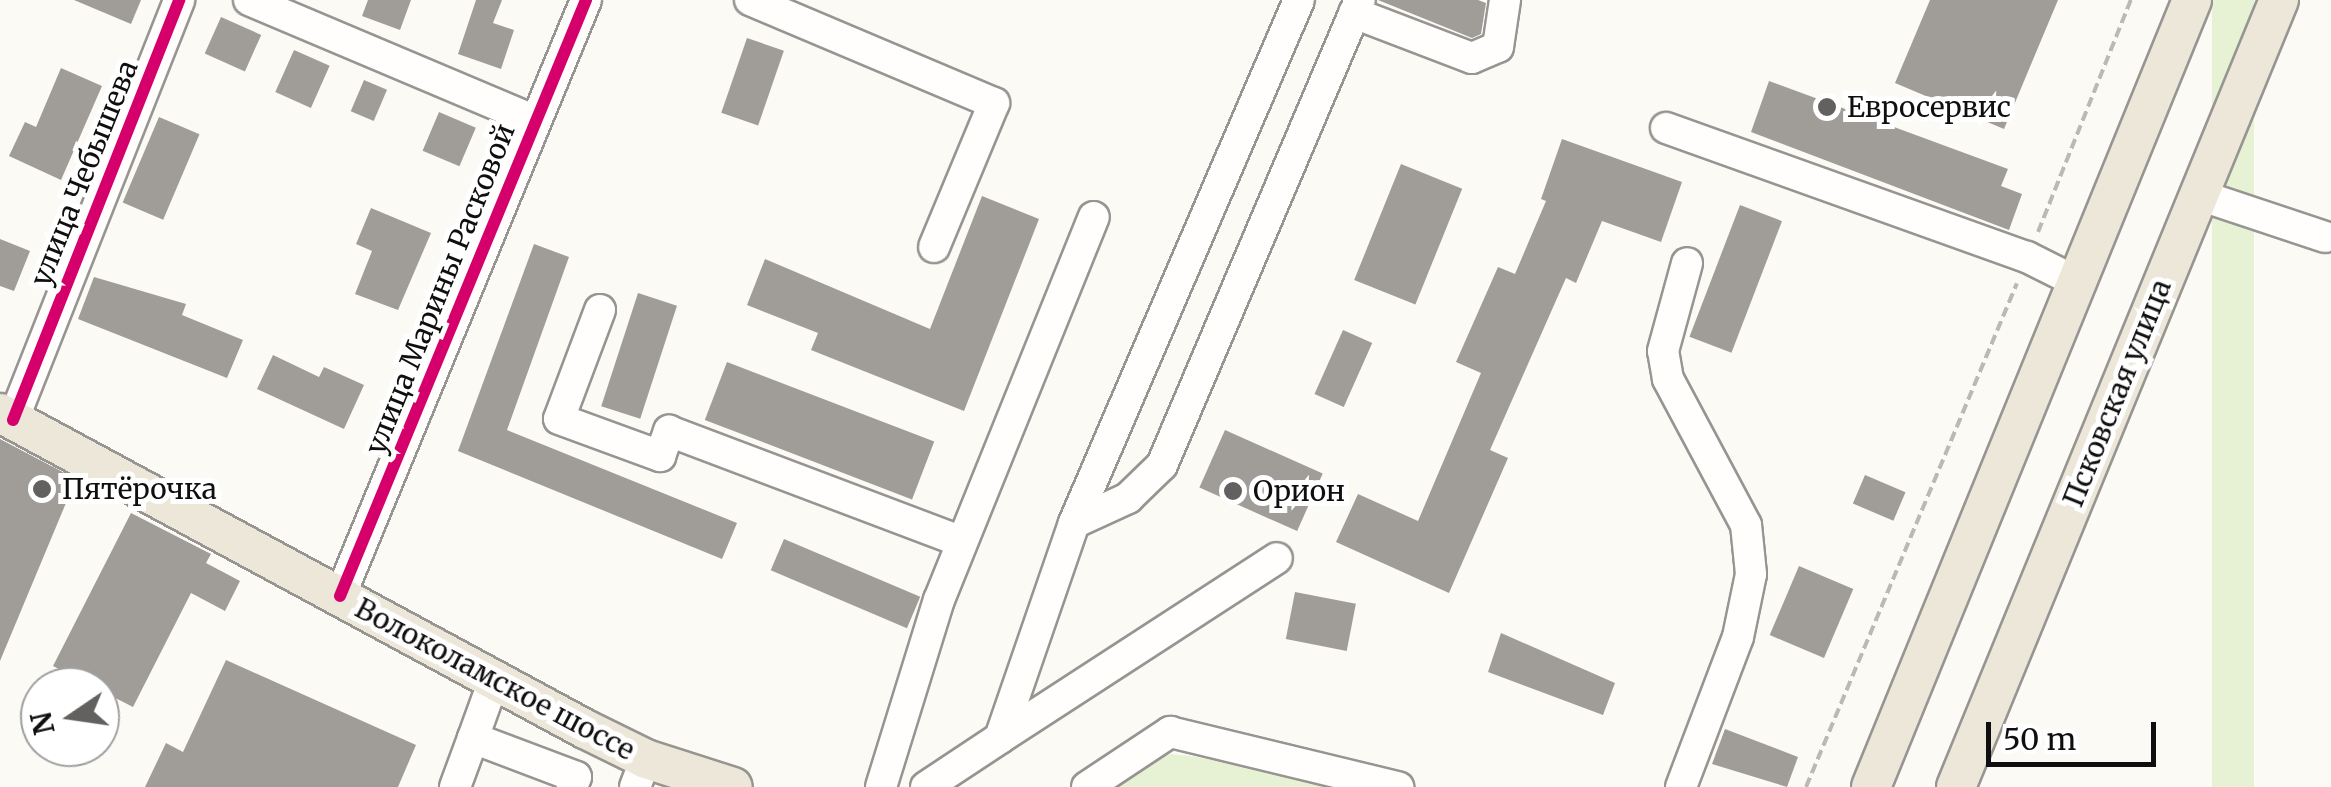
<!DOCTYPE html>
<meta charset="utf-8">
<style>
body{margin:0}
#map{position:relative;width:2331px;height:787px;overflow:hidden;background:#fcfaf4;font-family:Merriweather,serif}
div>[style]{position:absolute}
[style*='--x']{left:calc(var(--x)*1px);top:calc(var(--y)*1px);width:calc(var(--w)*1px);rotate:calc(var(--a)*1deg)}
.green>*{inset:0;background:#e7f2d4;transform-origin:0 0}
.building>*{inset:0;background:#a09d99;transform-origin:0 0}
.path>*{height:4px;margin-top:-2px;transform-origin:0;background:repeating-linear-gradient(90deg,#b9b9b8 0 10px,transparent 0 15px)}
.roads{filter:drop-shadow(2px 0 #969592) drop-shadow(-2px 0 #969592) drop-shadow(0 2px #969592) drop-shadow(0 -2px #969592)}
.minor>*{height:30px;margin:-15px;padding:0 15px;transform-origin:15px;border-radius:15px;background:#fffefd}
.major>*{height:38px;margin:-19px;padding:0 19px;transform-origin:19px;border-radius:19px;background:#ede7da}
.cycleway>*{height:12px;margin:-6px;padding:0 6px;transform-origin:6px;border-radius:6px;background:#d6006c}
.dots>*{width:28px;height:28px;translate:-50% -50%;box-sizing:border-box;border:5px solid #fff;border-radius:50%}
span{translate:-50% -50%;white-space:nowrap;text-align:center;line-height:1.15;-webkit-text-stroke:10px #fff;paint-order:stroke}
.poi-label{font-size:28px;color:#0f0f0f}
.left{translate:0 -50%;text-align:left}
.street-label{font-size:28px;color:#0f0f0f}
.north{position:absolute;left:20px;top:667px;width:100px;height:100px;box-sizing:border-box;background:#fff;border:2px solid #9f9f9f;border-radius:50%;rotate:257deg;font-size:28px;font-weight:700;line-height:40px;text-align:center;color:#0f0f0f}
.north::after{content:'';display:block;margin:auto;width:35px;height:45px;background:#62615f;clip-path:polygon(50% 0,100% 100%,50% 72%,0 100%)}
.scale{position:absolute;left:1986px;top:722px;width:170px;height:45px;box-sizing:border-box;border:5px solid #0f0f0f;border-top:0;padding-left:12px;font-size:30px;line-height:35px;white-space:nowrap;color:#0f0f0f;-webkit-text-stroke:8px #fff;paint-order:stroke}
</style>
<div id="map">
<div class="green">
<div style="left:2212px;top:0;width:42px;height:852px"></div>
<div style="clip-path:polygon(1171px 754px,1191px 756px,1359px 787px,1102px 787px,1137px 764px)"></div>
</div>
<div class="building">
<div style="clip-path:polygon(74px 0,141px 0,131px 24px)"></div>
<div style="clip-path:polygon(368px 0,411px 0,400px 30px,362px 16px)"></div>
<div style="clip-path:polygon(476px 0,502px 0,493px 23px,514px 30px,501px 69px,458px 54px)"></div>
<div style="clip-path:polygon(1378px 0,1478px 0,1486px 3px,1481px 34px,1472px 38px)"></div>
<div style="clip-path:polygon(1930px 0,2058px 0,2004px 129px,1895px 83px)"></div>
<div style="left:221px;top:17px;width:44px;height:40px;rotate:24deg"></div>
<div style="left:747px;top:38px;width:39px;height:79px;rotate:19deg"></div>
<div style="left:294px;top:50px;width:39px;height:46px;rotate:24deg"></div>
<div style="clip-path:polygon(61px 68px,102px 86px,61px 180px,9px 156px,25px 122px,36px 127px)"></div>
<div style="left:364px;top:80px;width:25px;height:34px;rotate:23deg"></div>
<div style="clip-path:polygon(1769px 81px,2008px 169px,2001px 186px,2022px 194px,2009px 230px,1751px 132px)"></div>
<div style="left:439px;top:112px;width:40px;height:42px;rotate:23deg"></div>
<div style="left:159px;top:117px;width:44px;height:93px;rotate:23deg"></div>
<div style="clip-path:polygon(1562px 139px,1682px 182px,1661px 242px,1602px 221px,1576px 283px,1566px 278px,1490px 450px,1508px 458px,1449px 593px,1336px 542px,1358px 494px,1418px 521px,1481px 373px,1456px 362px,1498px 267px,1515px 274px,1546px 201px,1541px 199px)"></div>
<div style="left:1401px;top:164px;width:66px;height:125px;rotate:22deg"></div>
<div style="clip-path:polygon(982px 196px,1039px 219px,964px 411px,811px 350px,818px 333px,747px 305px,765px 259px,930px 329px)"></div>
<div style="left:1740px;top:205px;width:45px;height:141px;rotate:21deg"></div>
<div style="clip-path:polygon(371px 208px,431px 233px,398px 310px,355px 294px,372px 251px,356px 244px)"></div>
<div style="clip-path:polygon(0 239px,30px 251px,14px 291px,0 286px)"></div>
<div style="clip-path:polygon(534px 244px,569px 257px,507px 430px,737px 523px,722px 559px,458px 451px)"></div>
<div style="clip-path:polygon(94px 277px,186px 304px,182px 315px,243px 340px,227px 378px,78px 319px)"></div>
<div style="left:638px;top:293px;width:41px;height:119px;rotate:18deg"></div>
<div style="left:1343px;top:330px;width:32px;height:70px;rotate:24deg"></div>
<div style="clip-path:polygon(273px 355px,319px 377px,324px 367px,364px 385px,344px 429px,257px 389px)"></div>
<div style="left:727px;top:362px;width:222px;height:62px;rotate:21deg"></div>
<div style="left:1225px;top:430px;width:107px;height:63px;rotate:24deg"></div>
<div style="clip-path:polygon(0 439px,76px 479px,0 661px)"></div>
<div style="left:1865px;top:475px;width:44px;height:31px;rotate:23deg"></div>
<div style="clip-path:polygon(131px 513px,211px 554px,206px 563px,240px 581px,225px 611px,191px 593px,133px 707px,53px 666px)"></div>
<div style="left:784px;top:539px;width:148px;height:34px;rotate:23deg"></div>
<div style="left:1799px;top:566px;width:59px;height:75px;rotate:23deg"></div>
<div style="left:1295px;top:592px;width:62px;height:48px;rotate:11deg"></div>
<div style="clip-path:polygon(1501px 633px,1615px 683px,1603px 715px,1488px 672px)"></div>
<div style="clip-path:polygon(226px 660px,416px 745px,398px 787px,145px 787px,166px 743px,183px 752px)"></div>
<div style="clip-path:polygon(1725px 729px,1798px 757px,1787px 787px,1712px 764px)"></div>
</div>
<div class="path">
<div style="--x:2038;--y:232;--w:250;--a:-68.2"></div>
<div style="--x:1806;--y:787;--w:546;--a:-67.28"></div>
</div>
<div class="roads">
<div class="minor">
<div style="--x:249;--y:0;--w:311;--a:22.9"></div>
<div style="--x:750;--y:0;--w:265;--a:22.9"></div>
<div style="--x:994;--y:103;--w:156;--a:112.6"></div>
<div style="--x:1354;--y:13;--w:126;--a:20.9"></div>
<div style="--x:1472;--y:58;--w:28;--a:-23"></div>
<div style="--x:1498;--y:47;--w:48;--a:-81.5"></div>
<div style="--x:1666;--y:128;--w:383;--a:19.7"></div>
<div style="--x:2027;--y:257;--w:56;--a:26.6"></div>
<div style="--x:2199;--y:195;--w:133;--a:18.4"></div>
<div style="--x:600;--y:310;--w:116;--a:110.6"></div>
<div style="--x:559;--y:419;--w:108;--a:20.1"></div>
<div style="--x:660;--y:456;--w:27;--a:-70"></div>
<div style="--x:669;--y:431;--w:313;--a:20.7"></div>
<div style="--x:13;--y:420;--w:452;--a:-68.4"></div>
<div style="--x:1074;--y:523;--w:60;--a:-24.8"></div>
<div style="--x:1128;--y:498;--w:47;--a:-44.1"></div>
<div style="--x:1162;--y:465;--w:505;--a:-66.94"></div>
<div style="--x:340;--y:596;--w:645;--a:-67.57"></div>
<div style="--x:494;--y:680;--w:62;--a:109.9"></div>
<div style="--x:473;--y:738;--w:110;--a:20.7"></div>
<div style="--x:576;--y:777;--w:11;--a:112"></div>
<div style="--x:1000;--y:738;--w:330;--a:-33"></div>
<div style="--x:455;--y:787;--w:52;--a:-69.8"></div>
<div style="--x:635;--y:787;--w:30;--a:-69"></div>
<div style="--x:881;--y:787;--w:196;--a:-72.8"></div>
<div style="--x:939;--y:600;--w:413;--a:-68"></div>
<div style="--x:926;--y:787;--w:89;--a:-33.5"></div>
<div style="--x:1000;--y:738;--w:227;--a:-71"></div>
<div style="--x:1074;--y:523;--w:569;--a:-66.72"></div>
<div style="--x:1087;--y:787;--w:100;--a:-33.5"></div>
<div style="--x:1170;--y:732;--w:235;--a:13.6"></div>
<div style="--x:1681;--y:787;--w:160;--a:-69.2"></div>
<div style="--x:1738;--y:637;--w:64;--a:-78.3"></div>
<div style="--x:1751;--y:574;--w:49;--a:-95.8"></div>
<div style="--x:1746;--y:525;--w:166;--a:-118.1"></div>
<div style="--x:1668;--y:379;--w:28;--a:-100"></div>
<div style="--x:1663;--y:351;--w:91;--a:-74.7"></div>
</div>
<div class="major">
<div style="--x:0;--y:413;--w:665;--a:28.38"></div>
<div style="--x:585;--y:729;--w:68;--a:26.2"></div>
<div style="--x:646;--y:759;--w:91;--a:17.8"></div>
<div style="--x:1871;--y:787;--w:850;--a:-67.81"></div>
<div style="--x:1956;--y:787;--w:851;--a:-67.69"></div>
</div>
</div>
<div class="cycleway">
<div style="--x:13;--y:420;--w:452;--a:-68.4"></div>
<div style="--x:340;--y:596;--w:645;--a:-67.57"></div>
</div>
<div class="dots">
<div style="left:1827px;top:107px;background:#62615f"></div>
<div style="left:42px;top:489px;background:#62615f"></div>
<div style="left:1233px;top:491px;background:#62615f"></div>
</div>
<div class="poi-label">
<span class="left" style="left:1847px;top:107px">Евросервис</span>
<span class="left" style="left:62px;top:489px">Пятёрочка</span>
<span class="left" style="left:1253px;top:491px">Орион</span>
</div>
<div class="street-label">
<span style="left:84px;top:173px;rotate:-68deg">улица Чебышева</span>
<span style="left:440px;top:289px;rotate:-68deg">улица Марины Расковой</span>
<span style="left:2117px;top:393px;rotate:-68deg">Псковская улица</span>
<span style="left:495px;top:679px;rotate:28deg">Волоколамское шоссе</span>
</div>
<div class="north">N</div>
<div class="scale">50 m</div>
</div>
